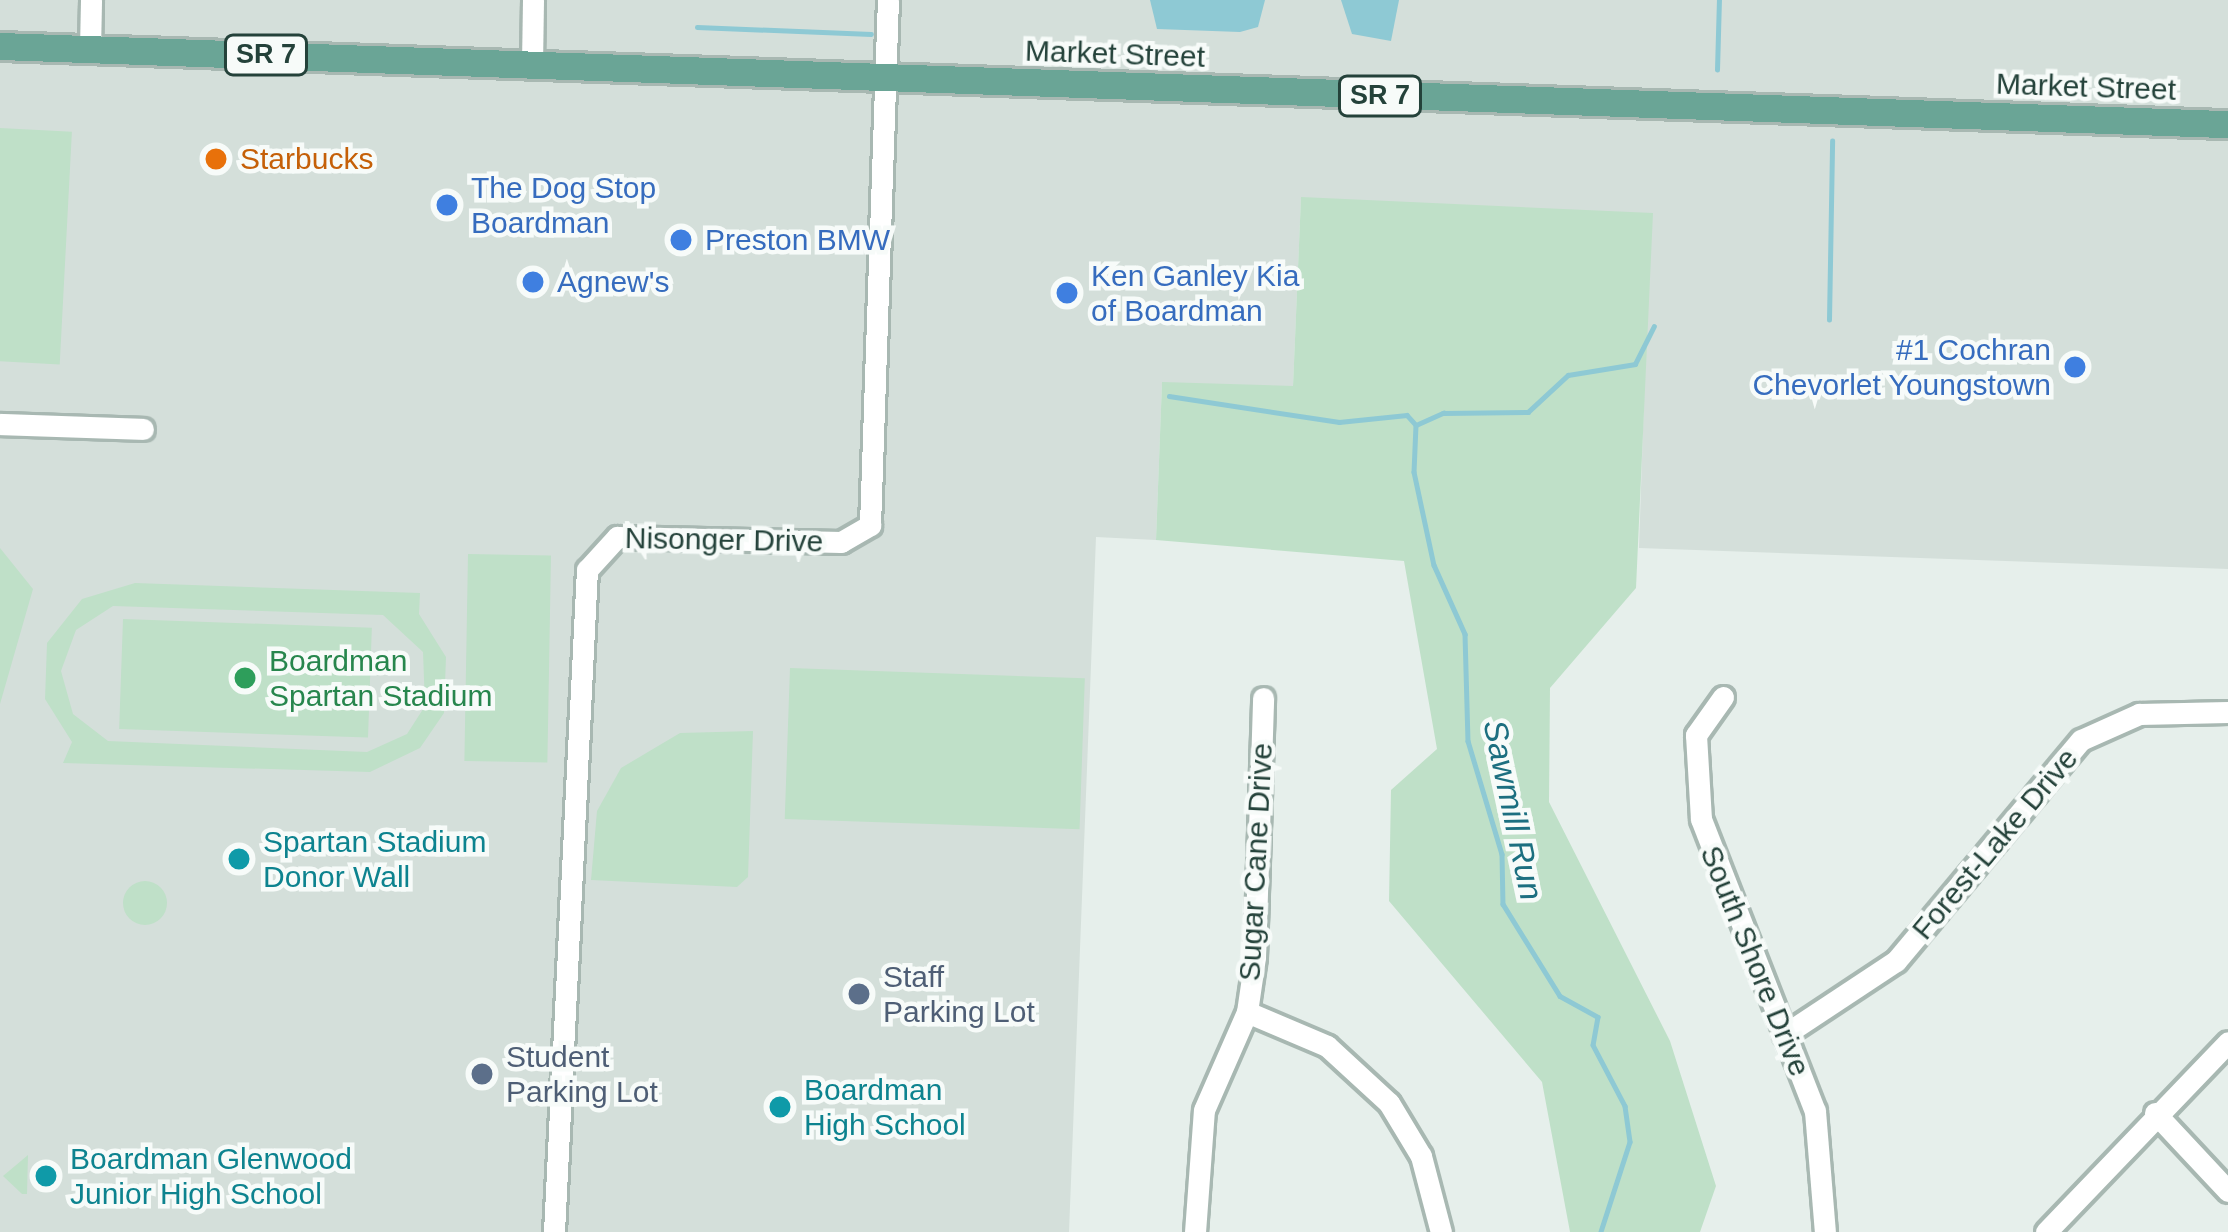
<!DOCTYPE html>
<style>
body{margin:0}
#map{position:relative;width:2228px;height:1232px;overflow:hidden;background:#e6efeb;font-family:Arial,sans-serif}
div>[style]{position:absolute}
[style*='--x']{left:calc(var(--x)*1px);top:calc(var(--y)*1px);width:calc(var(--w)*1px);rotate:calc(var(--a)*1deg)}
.built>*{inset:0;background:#d4dfda}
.green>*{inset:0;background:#bfe0c8;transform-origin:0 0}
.round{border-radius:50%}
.water>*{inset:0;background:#8ec9d4}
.stream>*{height:4.5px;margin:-2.25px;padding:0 2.25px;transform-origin:2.25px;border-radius:2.25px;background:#8ec9d4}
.roads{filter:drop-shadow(3px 0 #a8b8b2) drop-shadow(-3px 0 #a8b8b2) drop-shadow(0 3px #a8b8b2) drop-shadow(0 -3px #a8b8b2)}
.minor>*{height:21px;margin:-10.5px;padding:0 10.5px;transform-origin:10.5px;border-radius:10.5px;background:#fff}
.major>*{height:27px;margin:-13.5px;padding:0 13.5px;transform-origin:13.5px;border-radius:13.5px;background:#6aa596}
.dots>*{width:33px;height:33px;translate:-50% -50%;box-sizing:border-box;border:6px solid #f7fbf9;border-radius:50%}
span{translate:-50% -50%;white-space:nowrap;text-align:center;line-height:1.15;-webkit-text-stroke:9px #f7fbf9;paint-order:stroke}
.shield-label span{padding:3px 9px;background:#f7fbf9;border:3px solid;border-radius:9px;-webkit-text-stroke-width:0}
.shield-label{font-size:27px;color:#24423a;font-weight:700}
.street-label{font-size:30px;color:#24423a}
.food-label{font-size:30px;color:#c56008}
.left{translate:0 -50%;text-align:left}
.shop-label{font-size:30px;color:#366cbe}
.right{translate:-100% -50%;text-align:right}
.leisure-label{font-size:30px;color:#27864d}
.culture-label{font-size:30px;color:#0d838f}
.service-label{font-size:30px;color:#4e5e75}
.water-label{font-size:33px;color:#1c6f80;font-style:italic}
</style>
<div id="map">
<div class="built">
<div style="clip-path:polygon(0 0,2228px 0,2228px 569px,1639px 548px,1644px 399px,1301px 198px,1293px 387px,1162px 383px,1156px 540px,1096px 537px,1069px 1232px,0 1232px)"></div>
</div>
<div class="green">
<div style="left:0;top:128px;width:72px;height:233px;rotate:3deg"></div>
<div style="clip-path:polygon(1301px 197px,1653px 213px,1636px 588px,1550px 688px,1549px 802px,1670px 1041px,1716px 1186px,1700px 1232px,1570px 1232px,1542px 1082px,1389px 901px,1391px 790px,1437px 749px,1404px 561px,1156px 540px,1162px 382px,1293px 386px)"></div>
<div style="clip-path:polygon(0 548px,33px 589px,0 704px)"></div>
<div style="left:468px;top:554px;width:83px;height:207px;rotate:1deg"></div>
<div style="clip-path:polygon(evenodd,135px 583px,420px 593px,419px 614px,446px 657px,444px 713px,420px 748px,370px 772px,63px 763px,72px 742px,45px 699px,47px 643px,82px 599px,135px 583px,113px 606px,383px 615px,423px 652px,425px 706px,407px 734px,367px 752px,108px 741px,73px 714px,61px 671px,76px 630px,113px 606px)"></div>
<div style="left:123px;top:619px;width:249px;height:110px;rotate:2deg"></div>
<div style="left:790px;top:668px;width:295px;height:151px;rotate:2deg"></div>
<div style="clip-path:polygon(753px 731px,748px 877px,737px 887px,591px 880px,597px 811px,621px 768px,680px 733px)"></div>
<div class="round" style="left:123px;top:881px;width:44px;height:44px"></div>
<div style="clip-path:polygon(28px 1155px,27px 1194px,22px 1194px,3px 1176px)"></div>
</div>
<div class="water">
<div style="clip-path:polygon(1150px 0,1265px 0,1258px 27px,1240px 32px,1157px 29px)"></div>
<div style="clip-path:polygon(1341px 0,1399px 0,1391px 41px,1352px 34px)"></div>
</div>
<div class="stream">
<div style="--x:697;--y:27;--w:174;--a:2.3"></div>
<div style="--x:1717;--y:70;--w:70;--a:-88.4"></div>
<div style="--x:1829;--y:320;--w:179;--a:-89"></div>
<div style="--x:1169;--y:396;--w:172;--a:8.7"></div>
<div style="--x:1339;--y:422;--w:68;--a:-5.9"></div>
<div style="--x:1407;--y:415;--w:13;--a:48"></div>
<div style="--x:1416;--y:425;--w:47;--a:92.4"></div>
<div style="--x:1414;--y:472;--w:95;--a:77.9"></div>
<div style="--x:1434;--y:565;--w:76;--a:65.8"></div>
<div style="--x:1465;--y:634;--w:107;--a:88.4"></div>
<div style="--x:1468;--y:741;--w:118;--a:73.3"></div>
<div style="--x:1502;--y:854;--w:50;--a:88.9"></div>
<div style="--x:1503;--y:904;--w:108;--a:58.2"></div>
<div style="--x:1560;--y:996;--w:43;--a:28.9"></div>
<div style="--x:1598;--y:1017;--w:28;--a:100"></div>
<div style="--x:1593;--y:1045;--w:69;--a:62.3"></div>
<div style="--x:1625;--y:1106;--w:36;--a:82"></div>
<div style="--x:1630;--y:1142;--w:95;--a:107.9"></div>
<div style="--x:1416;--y:425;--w:30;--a:-24"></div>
<div style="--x:1443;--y:413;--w:85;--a:-0.7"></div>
<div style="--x:1528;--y:412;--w:54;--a:-42.8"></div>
<div style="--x:1568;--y:375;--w:68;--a:-9.3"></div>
<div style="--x:1635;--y:364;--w:42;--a:-63.4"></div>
</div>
<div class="roads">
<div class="minor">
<div style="--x:90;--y:49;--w:49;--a:-88.8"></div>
<div style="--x:532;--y:64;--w:64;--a:-89.1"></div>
<div style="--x:0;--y:424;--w:143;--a:2"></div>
<div style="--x:1723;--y:697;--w:47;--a:125.4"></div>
<div style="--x:1696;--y:735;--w:84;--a:86.6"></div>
<div style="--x:1701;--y:819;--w:313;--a:68.7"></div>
<div style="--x:1815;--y:1111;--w:121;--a:85.3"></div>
<div style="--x:1247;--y:1012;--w:87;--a:23"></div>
<div style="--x:1327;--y:1046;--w:84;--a:42.6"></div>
<div style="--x:1389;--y:1103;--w:62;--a:58.9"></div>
<div style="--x:1421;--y:1156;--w:79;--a:75.3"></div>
<div style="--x:1784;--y:1035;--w:134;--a:-33.5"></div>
<div style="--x:1896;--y:961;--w:288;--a:-50.1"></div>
<div style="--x:2081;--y:740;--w:64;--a:-24.1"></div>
<div style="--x:2139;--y:714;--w:89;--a:-1.3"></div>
<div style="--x:2155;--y:1113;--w:107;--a:46.9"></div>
<div style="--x:554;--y:1232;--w:663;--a:-87.15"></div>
<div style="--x:587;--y:570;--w:45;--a:-47.7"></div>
<div style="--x:617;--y:537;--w:224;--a:1.3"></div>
<div style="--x:841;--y:542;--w:34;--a:-30"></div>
<div style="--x:870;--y:525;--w:525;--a:-88.04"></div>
<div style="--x:1195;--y:1232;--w:122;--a:-85.8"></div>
<div style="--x:1204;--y:1110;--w:107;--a:-66.3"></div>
<div style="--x:1247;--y:1012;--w:56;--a:-81.7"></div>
<div style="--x:1255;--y:957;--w:259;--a:-88.2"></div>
<div style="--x:2046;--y:1232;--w:263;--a:-46.2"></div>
</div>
<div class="major">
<div style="--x:0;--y:46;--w:2229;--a:2.01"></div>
</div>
</div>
<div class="dots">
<div style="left:216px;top:159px;background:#e8710a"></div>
<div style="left:447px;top:205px;background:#3f7fe0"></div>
<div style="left:681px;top:240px;background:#3f7fe0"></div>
<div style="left:533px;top:282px;background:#3f7fe0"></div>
<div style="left:1067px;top:293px;background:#3f7fe0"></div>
<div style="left:2075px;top:367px;background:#3f7fe0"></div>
<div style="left:245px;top:678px;background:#2e9e5b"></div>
<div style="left:239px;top:859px;background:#0f9aa8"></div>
<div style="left:859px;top:994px;background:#5c6f8a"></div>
<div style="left:482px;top:1074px;background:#5c6f8a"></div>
<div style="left:780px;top:1107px;background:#0f9aa8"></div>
<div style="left:46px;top:1176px;background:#0f9aa8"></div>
</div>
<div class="shield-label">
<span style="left:266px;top:55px">SR 7</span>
<span style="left:1380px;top:96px">SR 7</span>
</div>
<div class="street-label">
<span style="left:1115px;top:54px;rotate:2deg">Market Street</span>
<span style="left:2086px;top:87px;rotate:2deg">Market Street</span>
<span style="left:724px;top:540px;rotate:1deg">Nisonger Drive</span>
<span style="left:1995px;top:844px;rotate:-50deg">Forest-Lake Drive</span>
<span style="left:1256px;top:862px;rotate:-87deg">Sugar Cane Drive</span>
<span style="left:1755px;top:961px;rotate:68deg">South Shore Drive</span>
</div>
<div class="food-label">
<span class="left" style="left:240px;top:159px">Starbucks</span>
</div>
<div class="shop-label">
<span class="left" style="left:471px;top:205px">The Dog Stop<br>Boardman</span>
<span class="left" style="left:705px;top:240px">Preston BMW</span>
<span class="left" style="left:1091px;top:293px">Ken Ganley Kia<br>of Boardman</span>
<span class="left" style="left:557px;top:282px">Agnew's</span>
<span class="right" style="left:2051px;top:367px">#1 Cochran<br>Chevorlet Youngstown</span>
</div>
<div class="leisure-label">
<span class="left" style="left:269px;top:678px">Boardman<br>Spartan Stadium</span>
</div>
<div class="culture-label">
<span class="left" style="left:263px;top:859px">Spartan Stadium<br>Donor Wall</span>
<span class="left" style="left:804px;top:1107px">Boardman<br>High School</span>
<span class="left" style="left:70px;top:1176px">Boardman Glenwood<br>Junior High School</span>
</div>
<div class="service-label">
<span class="left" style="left:883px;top:994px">Staff<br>Parking Lot</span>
<span class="left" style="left:506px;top:1074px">Student<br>Parking Lot</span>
</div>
<div class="water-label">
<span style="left:1513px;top:810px;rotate:78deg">Sawmill Run</span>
</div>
</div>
